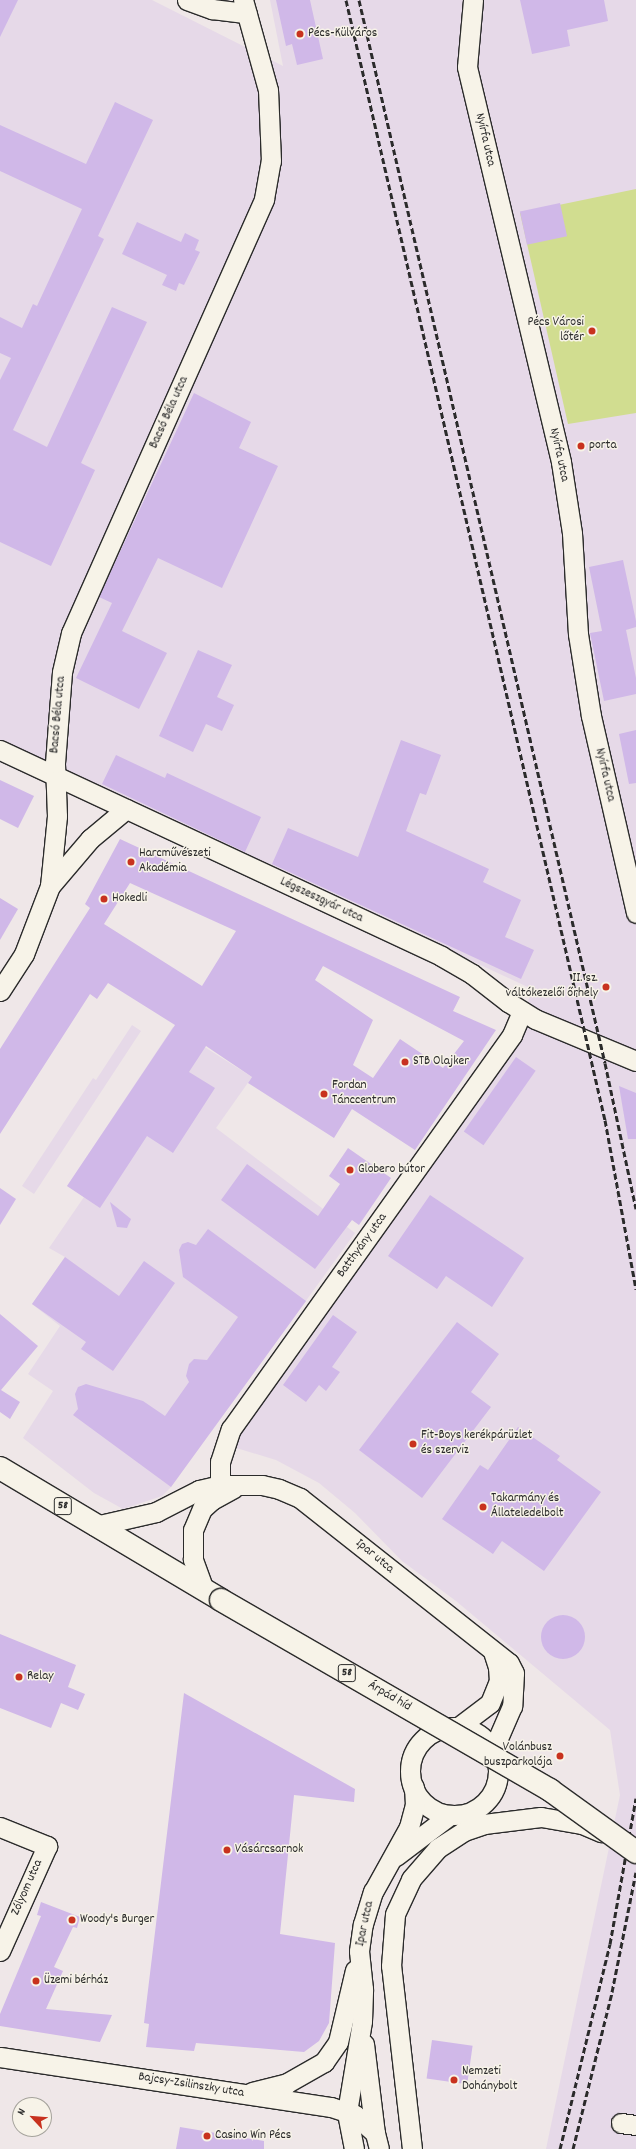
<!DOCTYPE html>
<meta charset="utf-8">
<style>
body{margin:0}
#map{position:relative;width:636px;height:2149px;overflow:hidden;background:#efe7e8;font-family:Dekko,sans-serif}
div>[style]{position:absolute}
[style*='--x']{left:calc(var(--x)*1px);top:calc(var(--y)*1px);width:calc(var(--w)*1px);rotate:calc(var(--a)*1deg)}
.built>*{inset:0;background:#e6d9e8}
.green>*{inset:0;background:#d1dd90}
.building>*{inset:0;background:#d0b8e8;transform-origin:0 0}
.round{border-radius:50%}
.roads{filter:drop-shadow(1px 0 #2b2b2b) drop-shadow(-1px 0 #2b2b2b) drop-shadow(0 1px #2b2b2b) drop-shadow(0 -1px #2b2b2b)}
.minor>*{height:19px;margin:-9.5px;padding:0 9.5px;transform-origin:9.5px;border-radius:9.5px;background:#f7f3e8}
.minor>.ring{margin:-9.5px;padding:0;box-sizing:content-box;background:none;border:19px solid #f7f3e8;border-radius:50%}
.major>*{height:22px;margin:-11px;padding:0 11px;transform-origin:11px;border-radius:11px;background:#f7f3e8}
.rail>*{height:3px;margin-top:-1.5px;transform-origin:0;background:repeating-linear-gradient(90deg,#2b2b2b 0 6px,transparent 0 9px)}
.bridges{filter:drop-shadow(1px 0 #2b2b2b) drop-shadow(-1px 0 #2b2b2b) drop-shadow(0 1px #2b2b2b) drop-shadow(0 -1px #2b2b2b)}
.major-bridge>*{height:22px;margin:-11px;padding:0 11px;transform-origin:11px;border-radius:11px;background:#f7f3e8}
.dots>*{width:11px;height:11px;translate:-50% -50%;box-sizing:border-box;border:2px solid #f7f3e8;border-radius:50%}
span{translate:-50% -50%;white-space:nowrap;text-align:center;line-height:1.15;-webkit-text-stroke:3px #f7f3e8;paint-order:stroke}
.shield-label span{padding:1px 3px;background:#f7f3e8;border:1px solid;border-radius:3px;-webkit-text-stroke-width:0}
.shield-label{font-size:12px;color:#2b2b2b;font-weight:700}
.poi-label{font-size:13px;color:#2b2b2b}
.left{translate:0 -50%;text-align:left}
.right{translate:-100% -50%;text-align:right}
.street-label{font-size:13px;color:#2b2b2b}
.north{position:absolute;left:12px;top:2097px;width:40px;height:40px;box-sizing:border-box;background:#f7f3e8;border:1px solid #a5a39c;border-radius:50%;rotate:296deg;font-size:11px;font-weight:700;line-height:16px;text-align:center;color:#2b2b2b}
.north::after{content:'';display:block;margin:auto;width:14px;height:18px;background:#c8321e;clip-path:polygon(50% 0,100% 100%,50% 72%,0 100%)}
</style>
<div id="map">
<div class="built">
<div style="clip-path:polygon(0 0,152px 0,283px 66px,270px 0,636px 0,636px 2149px,546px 2149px,620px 1795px,610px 1730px,456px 1601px,402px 1561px,355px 1513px,319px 1483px,276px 1460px,230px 1446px,517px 1037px,532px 989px,0 741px)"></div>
<div style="clip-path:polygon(132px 1025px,141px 1031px,34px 1194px,22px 1186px,93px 1078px,96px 1080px)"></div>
<div style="clip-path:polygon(173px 1027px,252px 1077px,216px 1128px,355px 1233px,171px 1487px,162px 1496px,123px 1509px,94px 1493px,23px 1438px,53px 1391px,28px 1374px,60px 1326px,32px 1304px,65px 1257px,49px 1248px,84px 1197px,67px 1186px)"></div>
</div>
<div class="green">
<div style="clip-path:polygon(636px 189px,636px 413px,568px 424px,520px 213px)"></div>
</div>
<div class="building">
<div style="clip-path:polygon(0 0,18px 0,0 37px)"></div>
<div style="clip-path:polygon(276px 0,310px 0,323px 59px,297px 65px,292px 44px,286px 46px)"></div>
<div style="clip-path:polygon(520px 0,604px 0,608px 21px,567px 30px,570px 46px,532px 54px)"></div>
<div style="clip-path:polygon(115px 102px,153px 120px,98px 236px,104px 239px,13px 430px,47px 447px,112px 307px,147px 322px,81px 463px,95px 470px,51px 566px,0 542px,0 380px,11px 358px,0 353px,0 317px,22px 328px,33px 304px,37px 306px,82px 209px,0 171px,0 125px,86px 164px)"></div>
<div style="left:560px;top:203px;width:34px;height:41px;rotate:78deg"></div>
<div style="clip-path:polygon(137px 222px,181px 242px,185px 233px,199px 240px,195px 250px,200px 252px,184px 285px,179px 283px,176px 291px,162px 285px,167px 275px,122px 254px)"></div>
<div style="clip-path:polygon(194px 393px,251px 422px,239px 448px,278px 466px,222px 588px,158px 558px,122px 631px,167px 653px,139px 709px,76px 678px,112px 603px,99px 597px)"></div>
<div style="clip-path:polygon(623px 560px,636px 621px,636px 627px,626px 630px,636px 678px,636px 694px,604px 701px,590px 633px,602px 631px,589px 567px)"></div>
<div style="clip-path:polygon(198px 650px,232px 665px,217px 697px,234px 705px,222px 731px,206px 724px,193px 752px,159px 736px)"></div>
<div style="clip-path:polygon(636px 730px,636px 783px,629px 784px,619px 734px)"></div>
<div style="clip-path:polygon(401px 740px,441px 755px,426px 795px,420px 793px,406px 831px,489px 869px,483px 882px,521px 900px,505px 937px,534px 950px,521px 979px,272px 864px,288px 828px,358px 857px)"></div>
<div style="clip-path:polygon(116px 755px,165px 778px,167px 773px,261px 817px,245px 852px,102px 784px)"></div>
<div style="clip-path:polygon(0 780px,34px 796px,18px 828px,0 819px)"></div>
<div style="clip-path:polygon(evenodd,120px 839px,460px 997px,453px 1011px,496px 1030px,415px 1150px,352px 1109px,334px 1138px,248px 1083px,252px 1077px,206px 1046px,189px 1072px,215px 1088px,173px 1153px,147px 1136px,100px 1208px,67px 1186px,175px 1025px,108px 983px,97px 999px,90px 994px,0 1134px,0 1049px,90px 908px,85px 904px,120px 839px,130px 883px,236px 931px,202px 986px,104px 924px,130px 883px,120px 839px,323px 966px,415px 1015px,464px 1041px,443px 1068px,400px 1039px,373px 1078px,353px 1065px,373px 1020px,315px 980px,323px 966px)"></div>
<div style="clip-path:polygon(0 898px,18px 909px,0 940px)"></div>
<div style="left:516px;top:1057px;width:24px;height:91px;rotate:35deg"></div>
<div style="clip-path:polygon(619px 1086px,636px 1093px,636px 1139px,628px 1139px)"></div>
<div style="clip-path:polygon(348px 1148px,391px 1178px,359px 1225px,352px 1220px,315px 1269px,221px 1200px,247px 1164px,318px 1216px,340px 1184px,329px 1176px)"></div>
<div style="clip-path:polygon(0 1188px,16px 1199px,0 1225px)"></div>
<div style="clip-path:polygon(430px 1195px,524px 1258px,492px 1307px,446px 1276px,437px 1289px,388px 1256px)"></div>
<div style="clip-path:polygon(110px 1202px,131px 1219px,127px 1228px,117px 1227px)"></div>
<div style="clip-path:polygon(208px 1229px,306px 1301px,171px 1487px,73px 1415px,78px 1409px,75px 1394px,78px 1387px,86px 1384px,143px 1401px,165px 1416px,189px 1382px,186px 1376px,189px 1364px,194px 1359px,207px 1360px,238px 1317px,183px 1277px,179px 1250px,182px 1244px,188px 1242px,196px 1245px)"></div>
<div style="clip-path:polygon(65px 1257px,119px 1296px,144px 1261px,175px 1283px,113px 1371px,81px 1349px,86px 1342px,32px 1304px)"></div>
<div style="clip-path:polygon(0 1314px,38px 1346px,1px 1390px,20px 1402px,10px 1419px,0 1412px)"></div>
<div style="clip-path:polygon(333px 1315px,357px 1332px,332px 1367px,340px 1372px,326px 1391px,319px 1385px,306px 1402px,283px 1385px)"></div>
<div style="clip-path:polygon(457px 1322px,499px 1354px,471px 1392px,491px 1407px,422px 1498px,359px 1450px)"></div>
<div style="clip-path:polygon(518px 1427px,560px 1456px,557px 1460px,601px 1492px,544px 1571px,502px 1541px,493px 1554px,442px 1519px,480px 1465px,488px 1470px)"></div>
<div class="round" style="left:541px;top:1615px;width:44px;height:44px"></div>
<div style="clip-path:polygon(0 1634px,76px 1665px,68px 1687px,85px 1694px,78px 1710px,61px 1703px,51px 1728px,0 1708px)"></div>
<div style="clip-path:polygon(184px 1693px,355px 1789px,354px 1802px,294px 1795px,280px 1934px,335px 1943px,329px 2023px,319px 2041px,304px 2052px,196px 2043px,194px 2051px,146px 2047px,149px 2024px,144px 2023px)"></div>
<div style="clip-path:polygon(41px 1902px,80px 1917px,77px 1928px,73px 1927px,54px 1967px,63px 1971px,46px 2009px,112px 2015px,100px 2042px,0 2026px,0 2014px,41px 1916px,37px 1915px)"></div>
<div style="left:432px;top:2040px;width:41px;height:39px;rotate:8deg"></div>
<div style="clip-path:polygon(180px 2127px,264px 2141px,264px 2149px,176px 2149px)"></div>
</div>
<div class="roads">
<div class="minor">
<div style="--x:187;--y:0;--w:27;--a:20"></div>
<div style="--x:212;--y:9;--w:35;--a:7"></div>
<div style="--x:473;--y:0;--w:67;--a:95.1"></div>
<div style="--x:467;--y:67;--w:406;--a:76.6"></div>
<div style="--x:561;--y:462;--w:72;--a:81.2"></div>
<div style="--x:572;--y:533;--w:101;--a:86.6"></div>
<div style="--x:578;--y:634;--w:83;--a:81"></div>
<div style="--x:591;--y:716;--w:202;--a:77.1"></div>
<div style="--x:0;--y:750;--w:487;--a:25"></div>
<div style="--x:441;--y:956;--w:36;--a:30"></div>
<div style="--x:472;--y:974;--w:46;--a:37.9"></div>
<div style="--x:508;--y:1002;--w:32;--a:32"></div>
<div style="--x:535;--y:1019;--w:109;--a:22.6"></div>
<div style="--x:50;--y:886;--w:62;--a:-49.6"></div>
<div style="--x:90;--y:839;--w:47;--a:-39.8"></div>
<div style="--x:0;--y:991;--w:44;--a:-57"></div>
<div style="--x:24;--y:954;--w:73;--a:-69.1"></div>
<div style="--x:50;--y:886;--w:70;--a:-84.3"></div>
<div style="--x:57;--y:816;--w:53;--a:-92.2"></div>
<div style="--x:55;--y:763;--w:91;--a:-85.6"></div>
<div style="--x:62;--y:672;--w:40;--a:-77"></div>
<div style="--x:71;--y:633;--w:475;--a:-66"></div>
<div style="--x:264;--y:199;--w:39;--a:-80"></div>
<div style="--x:271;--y:161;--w:71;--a:-92.4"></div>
<div style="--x:268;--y:90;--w:93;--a:-105.5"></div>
<div style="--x:220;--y:1485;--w:23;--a:-90"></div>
<div style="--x:220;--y:1462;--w:35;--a:-72"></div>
<div style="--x:231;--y:1429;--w:484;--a:-54.5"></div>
<div style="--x:512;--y:1035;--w:25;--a:-67"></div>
<div style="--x:95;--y:1526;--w:63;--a:-12.9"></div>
<div style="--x:156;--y:1512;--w:48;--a:-27.1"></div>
<div style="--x:199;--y:1490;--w:22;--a:-13"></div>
<div style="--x:220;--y:1485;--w:42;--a:0"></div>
<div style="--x:262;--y:1485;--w:17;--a:13"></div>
<div style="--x:279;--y:1489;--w:23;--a:23"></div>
<div style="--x:300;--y:1498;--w:266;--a:38.3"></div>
<div style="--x:509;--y:1663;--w:11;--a:63"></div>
<div style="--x:514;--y:1673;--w:33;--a:93"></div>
<div style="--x:512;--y:1706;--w:48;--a:113.4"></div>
<div style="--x:204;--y:1590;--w:33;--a:-110"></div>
<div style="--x:193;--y:1559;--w:29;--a:-90"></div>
<div style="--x:193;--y:1530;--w:23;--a:-67"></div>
<div style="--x:202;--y:1509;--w:13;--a:-42"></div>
<div style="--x:212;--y:1500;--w:25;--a:-29"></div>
<div class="ring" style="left:410px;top:1727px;width:69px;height:69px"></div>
<div style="--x:457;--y:1728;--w:41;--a:-37.1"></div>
<div style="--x:490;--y:1703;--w:24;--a:-68"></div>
<div style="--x:499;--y:1681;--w:14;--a:-94"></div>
<div style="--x:498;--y:1667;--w:16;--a:-108"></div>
<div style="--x:0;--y:1827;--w:51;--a:22"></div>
<div style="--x:47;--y:1846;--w:115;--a:114.1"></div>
<div style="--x:396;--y:1856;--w:68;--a:-37.2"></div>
<div style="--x:364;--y:2044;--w:90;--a:83"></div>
<div style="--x:375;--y:2133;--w:16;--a:76"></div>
<div style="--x:0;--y:2057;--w:335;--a:8.6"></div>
<div style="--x:331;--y:2107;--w:25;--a:18"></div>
<div style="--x:355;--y:2115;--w:27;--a:42"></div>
<div style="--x:252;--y:2092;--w:36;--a:-14"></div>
<div style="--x:287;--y:2083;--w:43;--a:-29.6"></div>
<div style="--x:324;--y:2062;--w:24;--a:-55"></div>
<div style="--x:338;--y:2042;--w:74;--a:-76.7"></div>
<div style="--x:621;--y:2123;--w:15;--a:8"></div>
<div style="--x:354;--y:2149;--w:38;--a:-101"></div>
<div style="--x:347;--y:2112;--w:92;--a:-80.6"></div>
<div style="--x:362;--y:2021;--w:32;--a:-88"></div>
<div style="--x:363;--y:1989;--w:38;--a:-96"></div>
<div style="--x:359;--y:1951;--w:27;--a:-82"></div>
<div style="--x:363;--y:1924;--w:34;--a:-73"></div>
<div style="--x:373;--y:1892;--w:74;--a:-61"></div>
<div style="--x:409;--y:1827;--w:23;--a:-75"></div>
<div style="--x:415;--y:1805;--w:18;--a:-93"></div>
<div style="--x:412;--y:2149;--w:184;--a:-96.5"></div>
<div style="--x:391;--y:1966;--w:52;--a:-85.6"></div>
<div style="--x:395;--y:1914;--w:38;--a:-65"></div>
<div style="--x:411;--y:1879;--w:41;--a:-48.9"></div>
<div style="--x:438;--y:1848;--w:31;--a:-33"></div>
<div style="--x:464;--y:1831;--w:21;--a:-19"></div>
<div style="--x:484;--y:1824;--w:57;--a:-7"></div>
<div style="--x:541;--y:1817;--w:42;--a:9.7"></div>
<div style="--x:582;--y:1824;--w:21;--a:23"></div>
</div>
<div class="major">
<div style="--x:0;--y:1468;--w:257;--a:30.8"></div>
</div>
</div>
<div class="rail">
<div style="--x:346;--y:0;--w:1150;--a:76.98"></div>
<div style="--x:605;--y:1120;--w:172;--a:79.6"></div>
<div style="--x:359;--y:0;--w:1091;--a:76.97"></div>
<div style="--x:605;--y:1063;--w:149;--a:78"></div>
<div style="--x:560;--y:2149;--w:211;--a:-76.3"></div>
<div style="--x:610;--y:1944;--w:148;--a:-79.9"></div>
<div style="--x:573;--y:2149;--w:162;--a:-76"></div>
<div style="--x:612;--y:1992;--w:122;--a:-78.7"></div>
</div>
<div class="bridges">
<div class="major-bridge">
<div style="--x:221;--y:1600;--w:380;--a:30"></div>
<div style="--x:550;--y:1790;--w:106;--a:35.8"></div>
</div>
</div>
<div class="dots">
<div style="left:300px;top:34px;background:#c8321e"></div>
<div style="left:592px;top:331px;background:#c8321e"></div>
<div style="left:581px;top:446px;background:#c8321e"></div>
<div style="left:131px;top:862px;background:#c8321e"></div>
<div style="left:104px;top:899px;background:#c8321e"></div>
<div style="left:606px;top:987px;background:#c8321e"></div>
<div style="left:405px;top:1062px;background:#c8321e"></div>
<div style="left:324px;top:1094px;background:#c8321e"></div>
<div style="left:350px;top:1170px;background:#c8321e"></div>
<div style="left:413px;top:1444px;background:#c8321e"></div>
<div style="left:483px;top:1507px;background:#c8321e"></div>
<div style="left:19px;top:1677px;background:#c8321e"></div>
<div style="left:560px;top:1756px;background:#c8321e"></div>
<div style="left:227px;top:1850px;background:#c8321e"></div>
<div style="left:72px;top:1920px;background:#c8321e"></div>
<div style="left:36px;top:1981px;background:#c8321e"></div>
<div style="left:454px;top:2080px;background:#c8321e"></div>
<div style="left:207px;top:2136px;background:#c8321e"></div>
</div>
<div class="shield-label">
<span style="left:63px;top:1506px">58</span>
<span style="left:347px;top:1673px">58</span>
</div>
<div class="poi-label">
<span class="left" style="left:308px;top:34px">Pécs-Külváros</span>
<span class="right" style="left:584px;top:331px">Pécs Városi<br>lőtér</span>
<span class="left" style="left:589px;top:446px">porta</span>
<span class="left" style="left:139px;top:862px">Harcművészeti<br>Akadémia</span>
<span class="left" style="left:112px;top:899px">Hokedli</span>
<span class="right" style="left:598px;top:987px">II. sz.<br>váltókezelői őrhely</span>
<span class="left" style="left:413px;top:1062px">STB Olajker</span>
<span class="left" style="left:332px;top:1094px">Fordan<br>Tánccentrum</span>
<span class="left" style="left:358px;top:1170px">Globero bútor</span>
<span class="left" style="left:421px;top:1444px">Fit-Boys kerékpárüzlet<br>és szerviz</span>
<span class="left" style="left:491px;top:1507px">Takarmány és<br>Állateledelbolt</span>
<span class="left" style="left:27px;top:1677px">Relay</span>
<span class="right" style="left:552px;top:1756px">Volánbusz<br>buszparkolója</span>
<span class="left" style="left:235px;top:1850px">Vásárcsarnok</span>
<span class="left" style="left:80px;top:1920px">Woody's Burger</span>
<span class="left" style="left:44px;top:1981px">Üzemi bérház</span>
<span class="left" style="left:462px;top:2080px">Nemzeti<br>Dohánybolt</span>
<span class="left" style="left:215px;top:2136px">Casino Win Pécs</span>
</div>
<div class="street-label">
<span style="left:484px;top:140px;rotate:77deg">Nyírfa utca</span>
<span style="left:170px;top:413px;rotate:-66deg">Bacsó Béla utca</span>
<span style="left:558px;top:455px;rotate:78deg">Nyírfa utca</span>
<span style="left:59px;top:715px;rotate:-85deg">Bacsó Béla utca</span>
<span style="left:604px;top:775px;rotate:77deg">Nyírfa utca</span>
<span style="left:321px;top:901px;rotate:25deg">Légszeszgyár utca</span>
<span style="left:363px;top:1246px;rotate:-54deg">Batthyány utca</span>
<span style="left:374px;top:1557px;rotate:40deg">Ipar utca</span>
<span style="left:389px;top:1697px;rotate:30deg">Árpád híd</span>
<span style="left:28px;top:1888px;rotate:-66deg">Zólyom utca</span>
<span style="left:366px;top:1924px;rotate:-78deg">Ipar utca</span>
<span style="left:191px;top:2086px;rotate:9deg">Bajcsy-Zsilinszky utca</span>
</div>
<div class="north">N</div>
</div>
